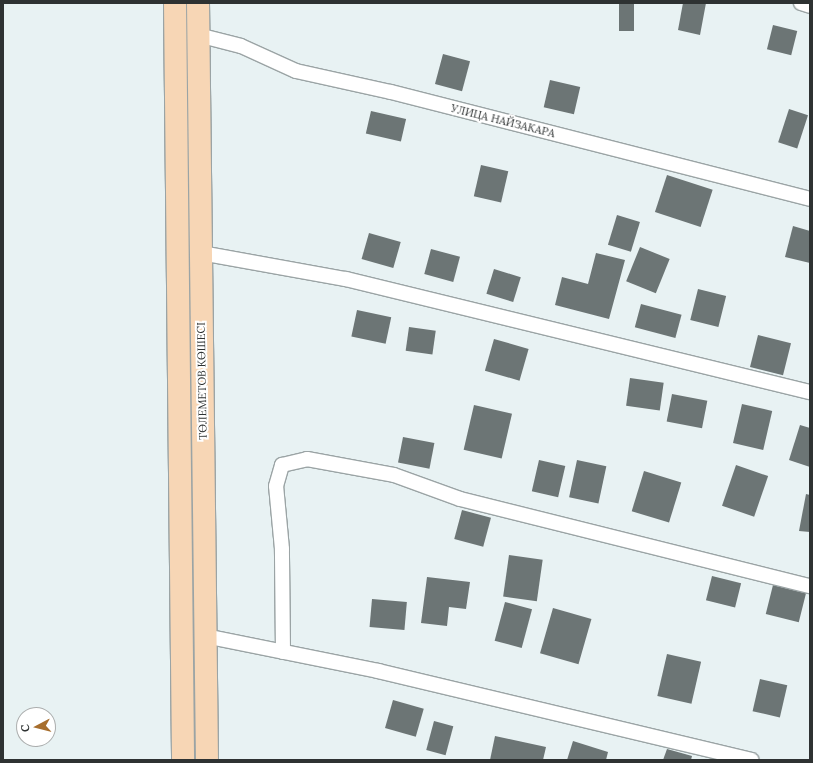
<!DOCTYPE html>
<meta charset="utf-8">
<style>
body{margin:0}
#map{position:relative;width:813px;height:763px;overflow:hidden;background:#e8f2f3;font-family:Lora,serif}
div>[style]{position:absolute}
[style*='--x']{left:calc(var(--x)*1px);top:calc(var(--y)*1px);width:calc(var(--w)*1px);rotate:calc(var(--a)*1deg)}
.building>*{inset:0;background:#6c7575;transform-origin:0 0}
.roads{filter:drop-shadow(1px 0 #9ba4a5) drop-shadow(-1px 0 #9ba4a5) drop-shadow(0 1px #9ba4a5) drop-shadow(0 -1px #9ba4a5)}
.minor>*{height:14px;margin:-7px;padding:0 7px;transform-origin:7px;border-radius:7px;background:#fff}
.primary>*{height:22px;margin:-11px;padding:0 11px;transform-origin:11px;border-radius:11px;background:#f7d6b5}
span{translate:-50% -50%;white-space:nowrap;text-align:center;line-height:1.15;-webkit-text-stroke:4px #fff;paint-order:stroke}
.street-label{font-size:11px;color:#2e3232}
.frame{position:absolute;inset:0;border:4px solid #2e3232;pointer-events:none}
.north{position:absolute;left:16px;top:707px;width:40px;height:40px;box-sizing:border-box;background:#fff;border:1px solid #abadad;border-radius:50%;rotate:263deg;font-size:11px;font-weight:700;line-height:16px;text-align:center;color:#2e3232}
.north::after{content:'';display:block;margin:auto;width:14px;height:18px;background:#a76e2d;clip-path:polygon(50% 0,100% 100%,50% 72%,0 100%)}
</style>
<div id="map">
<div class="building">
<div style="left:619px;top:3px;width:15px;height:28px"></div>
<div style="clip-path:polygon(683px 3px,706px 3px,700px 35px,678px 30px)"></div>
<div style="left:773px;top:25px;width:25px;height:25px;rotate:14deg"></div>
<div style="left:443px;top:54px;width:28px;height:31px;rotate:15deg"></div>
<div style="left:550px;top:80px;width:31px;height:28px;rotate:13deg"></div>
<div style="left:789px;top:109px;width:20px;height:35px;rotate:18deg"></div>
<div style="left:371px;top:111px;width:36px;height:23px;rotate:13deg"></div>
<div style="left:481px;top:165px;width:28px;height:32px;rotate:13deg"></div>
<div style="left:667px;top:175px;width:48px;height:39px;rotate:18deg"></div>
<div style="left:617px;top:215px;width:24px;height:31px;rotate:17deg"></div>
<div style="clip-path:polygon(793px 226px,810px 231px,810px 263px,785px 257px)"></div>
<div style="left:369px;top:233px;width:33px;height:27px;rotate:16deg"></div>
<div style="left:640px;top:247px;width:32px;height:37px;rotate:22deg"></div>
<div style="left:431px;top:249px;width:30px;height:26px;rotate:15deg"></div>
<div style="clip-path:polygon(596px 253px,625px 260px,609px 319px,555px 305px,562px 277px,588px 284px)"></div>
<div style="left:494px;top:269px;width:28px;height:26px;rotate:17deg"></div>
<div style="left:698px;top:289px;width:29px;height:32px;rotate:14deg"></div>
<div style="left:641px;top:304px;width:42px;height:24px;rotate:15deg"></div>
<div style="left:357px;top:310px;width:35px;height:27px;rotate:12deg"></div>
<div style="left:409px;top:327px;width:27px;height:24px;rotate:8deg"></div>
<div style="left:758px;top:335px;width:34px;height:33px;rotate:14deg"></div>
<div style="left:494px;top:339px;width:36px;height:33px;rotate:16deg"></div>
<div style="left:630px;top:378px;width:34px;height:28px;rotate:8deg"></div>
<div style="left:672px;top:394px;width:36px;height:28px;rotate:11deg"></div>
<div style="left:742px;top:404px;width:31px;height:40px;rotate:13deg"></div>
<div style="left:474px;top:405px;width:39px;height:46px;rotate:13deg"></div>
<div style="clip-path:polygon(800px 425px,810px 428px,810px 467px,789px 460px)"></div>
<div style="left:403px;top:437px;width:32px;height:26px;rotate:11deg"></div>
<div style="left:539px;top:460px;width:27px;height:32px;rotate:13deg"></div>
<div style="left:577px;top:460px;width:30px;height:38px;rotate:12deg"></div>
<div style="left:736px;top:465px;width:34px;height:43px;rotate:19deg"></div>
<div style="left:644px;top:471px;width:39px;height:42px;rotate:17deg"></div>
<div style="clip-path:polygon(806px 494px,810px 495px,810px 532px,799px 531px)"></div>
<div style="left:462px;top:510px;width:30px;height:30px;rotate:15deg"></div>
<div style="left:509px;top:555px;width:34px;height:42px;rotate:8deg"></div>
<div style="left:712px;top:576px;width:30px;height:25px;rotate:14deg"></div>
<div style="clip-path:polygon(427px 577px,470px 582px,466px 609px,449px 607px,447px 626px,421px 623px)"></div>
<div style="left:773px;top:585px;width:34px;height:30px;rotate:14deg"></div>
<div style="left:372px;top:599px;width:35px;height:28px;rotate:5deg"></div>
<div style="left:505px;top:602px;width:28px;height:40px;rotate:15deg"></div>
<div style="left:553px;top:608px;width:40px;height:47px;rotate:16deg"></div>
<div style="left:667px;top:654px;width:35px;height:43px;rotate:13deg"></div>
<div style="left:760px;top:679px;width:28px;height:33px;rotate:13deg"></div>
<div style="left:393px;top:700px;width:32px;height:29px;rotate:16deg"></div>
<div style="left:434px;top:721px;width:20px;height:30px;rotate:15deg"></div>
<div style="clip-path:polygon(495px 736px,546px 747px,543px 760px,490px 760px)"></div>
<div style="clip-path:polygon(573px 741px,608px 752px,606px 760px,567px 760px)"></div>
<div style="clip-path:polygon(667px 749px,692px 756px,691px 760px,663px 760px)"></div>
</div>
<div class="roads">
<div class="minor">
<div style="--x:801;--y:3;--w:9;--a:18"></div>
<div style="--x:198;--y:35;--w:44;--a:14.3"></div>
<div style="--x:241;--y:46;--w:60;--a:24.4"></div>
<div style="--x:296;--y:71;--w:97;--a:12.5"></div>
<div style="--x:391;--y:92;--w:432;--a:14.3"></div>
<div style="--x:201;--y:253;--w:147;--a:10.2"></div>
<div style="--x:346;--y:279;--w:478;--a:13.7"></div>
<div style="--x:205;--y:636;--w:177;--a:11.4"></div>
<div style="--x:378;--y:671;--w:384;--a:13.4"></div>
<div style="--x:283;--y:652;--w:103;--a:-90.6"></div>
<div style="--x:282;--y:549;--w:63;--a:-95.4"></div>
<div style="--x:276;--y:486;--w:22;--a:-74"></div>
<div style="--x:282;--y:465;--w:26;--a:-13"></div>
<div style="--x:307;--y:459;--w:88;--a:10.4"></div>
<div style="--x:394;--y:475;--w:70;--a:20"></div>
<div style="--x:460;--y:499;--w:361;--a:14"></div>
</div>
<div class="primary">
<div style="--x:175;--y:3;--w:757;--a:89.39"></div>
<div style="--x:198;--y:3;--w:757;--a:89.32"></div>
</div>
</div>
<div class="street-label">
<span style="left:503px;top:121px;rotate:14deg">УЛИЦА НАЙЗАКАРА</span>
<span style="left:202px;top:381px;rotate:-91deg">ТӨЛЕМЕТОВ КӨШЕСІ</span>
</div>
<div class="frame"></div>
<div class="north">С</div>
</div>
